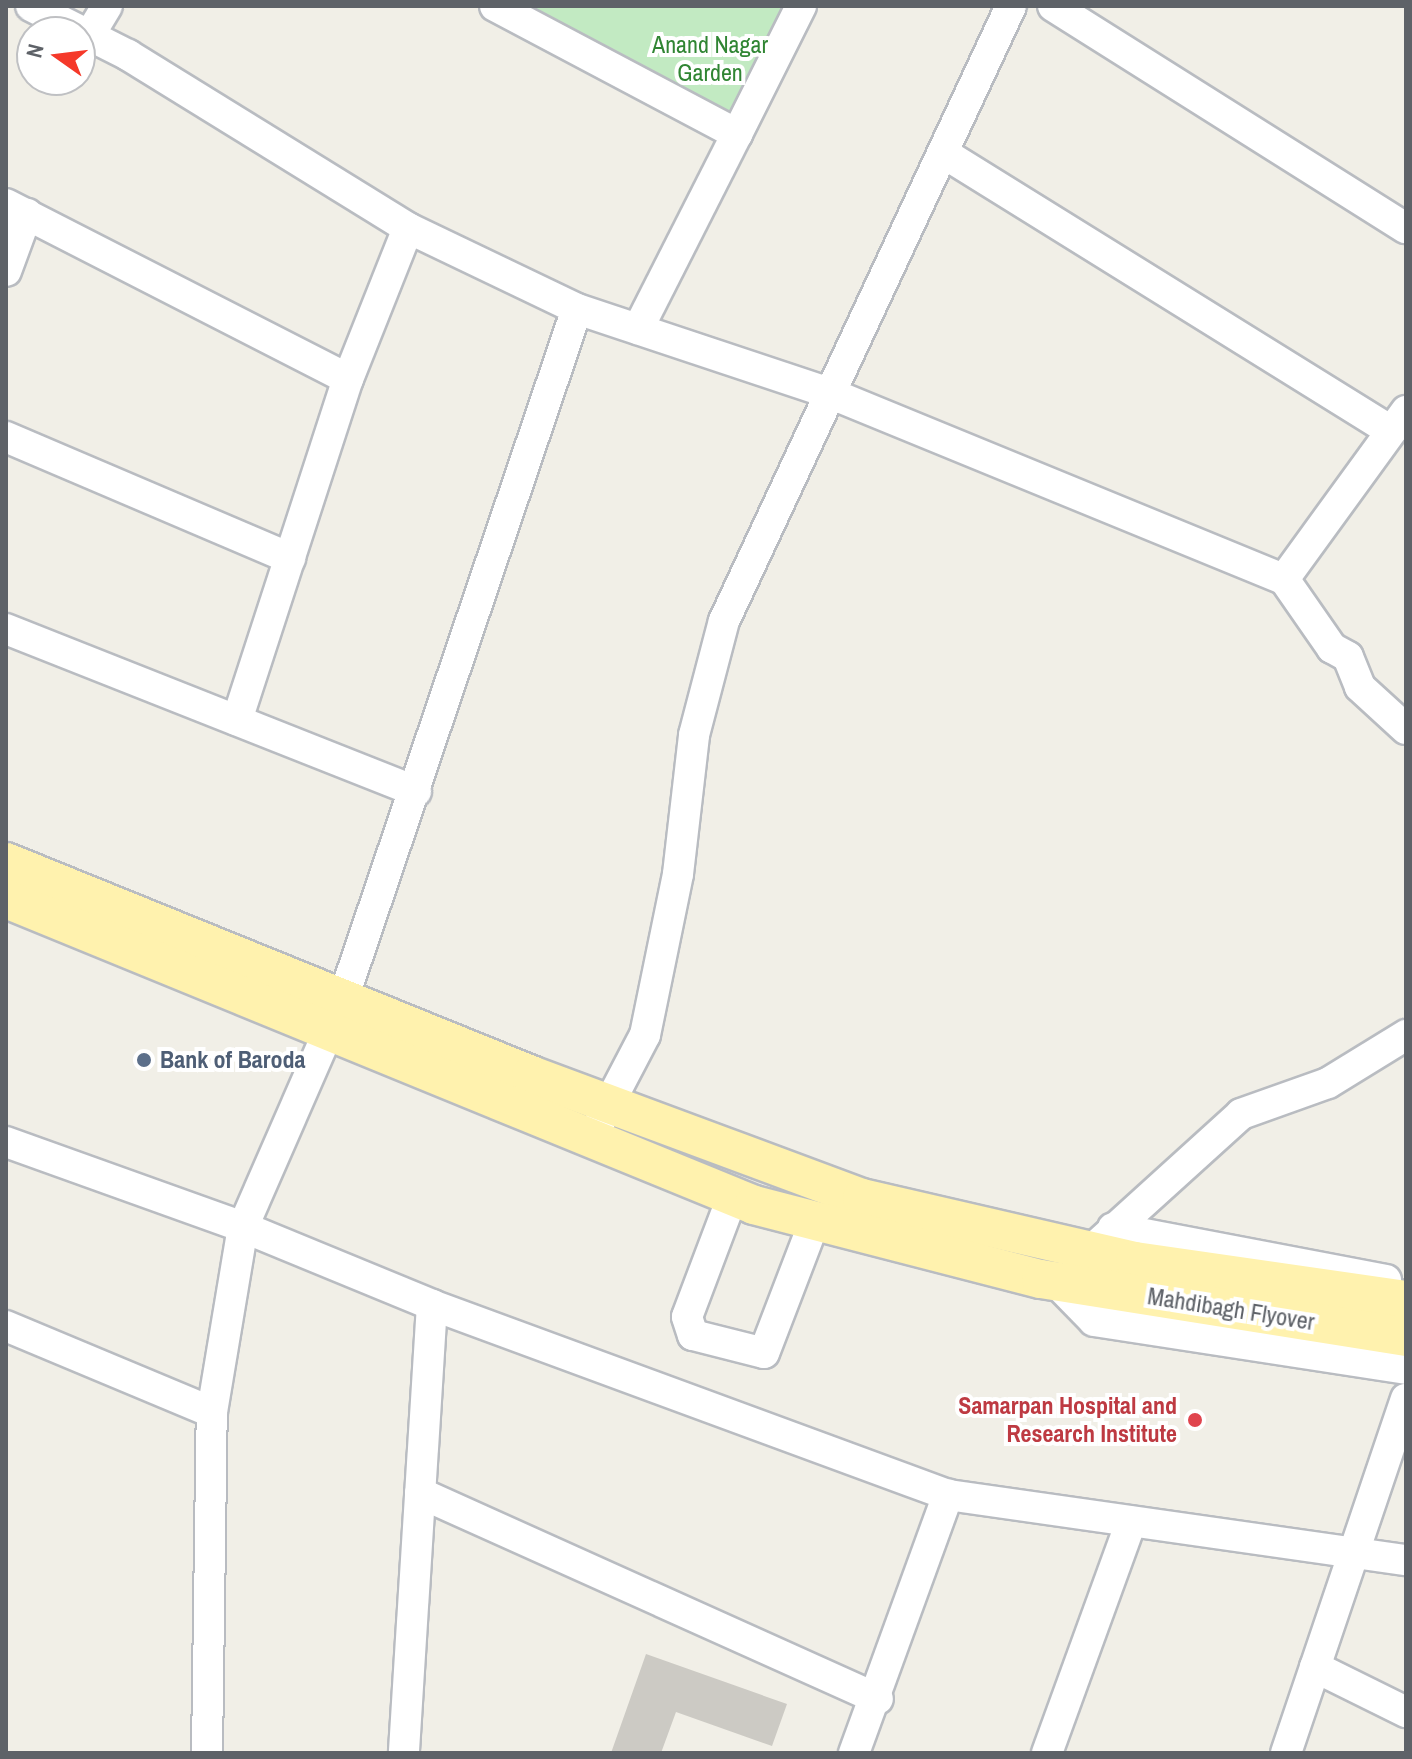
<!DOCTYPE html>
<style>
body{margin:0}
#map{position:relative;width:1412px;height:1759px;overflow:hidden;background:#f1efe7;font-family:"Archivo Narrow",sans-serif}
div>[style]{position:absolute}
[style*='--x']{left:calc(var(--x)*1px);top:calc(var(--y)*1px);width:calc(var(--w)*1px);rotate:calc(var(--a)*1deg)}
.green>*{inset:0;background:#c2eac2}
.building>*{inset:0;background:#cccac4}
.roads{filter:drop-shadow(2px 0 #b9bcc1) drop-shadow(-2px 0 #b9bcc1) drop-shadow(0 2px #b9bcc1) drop-shadow(0 -2px #b9bcc1)}
.minor>*{height:30px;margin:-15px;padding:0 15px;transform-origin:15px;border-radius:15px;background:#fff}
.major>*{height:38px;margin:-19px;padding:0 19px;transform-origin:19px;border-radius:19px;background:#fff2ae}
.dots>*{width:22px;height:22px;translate:-50% -50%;box-sizing:border-box;border:4px solid #fff;border-radius:50%}
span{translate:-50% -50%;white-space:nowrap;text-align:center;line-height:1.15;-webkit-text-stroke:8px #fff;paint-order:stroke}
.park-label{font-size:24px;color:#308533}
.service-label{font-size:24px;color:#4e5e75;font-weight:700}
.left{translate:0 -50%;text-align:left}
.street-label{font-size:24px;color:#5e6268}
.health-label{font-size:24px;color:#be3a42;font-weight:700}
.right{translate:-100% -50%;text-align:right}
.frame{position:absolute;inset:0;border:8px solid #5e6268;pointer-events:none}
.north{position:absolute;left:16px;top:16px;width:80px;height:80px;box-sizing:border-box;background:#fff;border:2px solid #bfc0c3;border-radius:50%;rotate:284deg;font-size:22px;font-weight:700;line-height:32px;text-align:center;color:#5e6268}
.north::after{content:'';display:block;margin:auto;width:28px;height:36px;background:#f5392a;clip-path:polygon(50% 0,100% 100%,50% 72%,0 100%)}
</style>
<div id="map">
<div class="green">
<div style="clip-path:polygon(495px 6px,799px 6px,737px 134px)"></div>
</div>
<div class="building">
<div style="clip-path:polygon(646px 1654px,787px 1704px,772px 1746px,676px 1712px,661px 1753px,611px 1753px)"></div>
</div>
<div class="roads">
<div class="minor">
<div style="--x:31;--y:6;--w:109;--a:26.8"></div>
<div style="--x:128;--y:55;--w:329;--a:31.7"></div>
<div style="--x:408;--y:228;--w:187;--a:25.6"></div>
<div style="--x:495;--y:6;--w:274;--a:27.9"></div>
<div style="--x:737;--y:134;--w:143;--a:-63.4"></div>
<div style="--x:1053;--y:6;--w:417;--a:32.2"></div>
<div style="--x:89;--y:36;--w:35;--a:-59"></div>
<div style="--x:945;--y:154;--w:525;--a:31.84"></div>
<div style="--x:6;--y:204;--w:384;--a:27.1"></div>
<div style="--x:6;--y:271;--w:61;--a:-69.8"></div>
<div style="--x:638;--y:329;--w:219;--a:-63.1"></div>
<div style="--x:6;--y:437;--w:309;--a:23.1"></div>
<div style="--x:1284;--y:579;--w:84;--a:55.2"></div>
<div style="--x:1332;--y:648;--w:18;--a:29"></div>
<div style="--x:1348;--y:657;--w:32;--a:68"></div>
<div style="--x:1360;--y:687;--w:62;--a:42.4"></div>
<div style="--x:6;--y:629;--w:441;--a:21.6"></div>
<div style="--x:237;--y:720;--w:359;--a:-72"></div>
<div style="--x:348;--y:379;--w:162;--a:-68.3"></div>
<div style="--x:600;--y:1121;--w:97;--a:-62.4"></div>
<div style="--x:645;--y:1035;--w:164;--a:-78.4"></div>
<div style="--x:678;--y:874;--w:140;--a:-83.4"></div>
<div style="--x:694;--y:735;--w:118;--a:-75.3"></div>
<div style="--x:724;--y:621;--w:679;--a:-64.98"></div>
<div style="--x:6;--y:1142;--w:252;--a:19.7"></div>
<div style="--x:243;--y:1227;--w:204;--a:22.4"></div>
<div style="--x:432;--y:1305;--w:449;--a:93.6"></div>
<div style="--x:733;--y:1195;--w:130;--a:110.7"></div>
<div style="--x:687;--y:1317;--w:19;--a:72"></div>
<div style="--x:693;--y:1335;--w:73;--a:14.2"></div>
<div style="--x:764;--y:1353;--w:142;--a:-69"></div>
<div style="--x:1113;--y:1228;--w:278;--a:10.8"></div>
<div style="--x:1089;--y:1252;--w:205;--a:-42.2"></div>
<div style="--x:1241;--y:1114;--w:92;--a:-19.6"></div>
<div style="--x:1328;--y:1083;--w:92;--a:-31.6"></div>
<div style="--x:1056;--y:1282;--w:54;--a:45.7"></div>
<div style="--x:1094;--y:1321;--w:316;--a:8.7"></div>
<div style="--x:432;--y:1305;--w:550;--a:20.21"></div>
<div style="--x:948;--y:1495;--w:463;--a:8.1"></div>
<div style="--x:6;--y:1326;--w:223;--a:22.7"></div>
<div style="--x:420;--y:1493;--w:502;--a:24.22"></div>
<div style="--x:1315;--y:1667;--w:102;--a:26.3"></div>
<div style="--x:207;--y:1753;--w:341;--a:-89.2"></div>
<div style="--x:212;--y:1412;--w:188;--a:-80.5"></div>
<div style="--x:243;--y:1227;--w:252;--a:-66.4"></div>
<div style="--x:344;--y:996;--w:725;--a:-71.27"></div>
<div style="--x:577;--y:309;--w:263;--a:18.4"></div>
<div style="--x:827;--y:392;--w:494;--a:22.3"></div>
<div style="--x:1284;--y:579;--w:208;--a:-54"></div>
<div style="--x:854;--y:1753;--w:275;--a:-70"></div>
<div style="--x:1047;--y:1753;--w:246;--a:-70"></div>
<div style="--x:1286;--y:1753;--w:374;--a:-71.3"></div>
</div>
<div class="major">
<div style="--x:6;--y:862;--w:567;--a:22.08"></div>
<div style="--x:531;--y:1075;--w:353;--a:20.4"></div>
<div style="--x:862;--y:1198;--w:280;--a:13"></div>
<div style="--x:1135;--y:1261;--w:274;--a:8.2"></div>
<div style="--x:6;--y:899;--w:808;--a:22.25"></div>
<div style="--x:754;--y:1205;--w:296;--a:14.5"></div>
<div style="--x:1041;--y:1279;--w:370;--a:9"></div>
</div>
</div>
<div class="dots">
<div style="left:144px;top:1060px;background:#5c6f8a"></div>
<div style="left:1195px;top:1420px;background:#e0444e"></div>
</div>
<div class="park-label">
<span style="left:710px;top:59px">Anand Nagar<br>Garden</span>
</div>
<div class="service-label">
<span class="left" style="left:160px;top:1060px">Bank of Baroda</span>
</div>
<div class="street-label">
<span style="left:1231px;top:1309px;rotate:9deg">Mahdibagh Flyover</span>
</div>
<div class="health-label">
<span class="right" style="left:1177px;top:1420px">Samarpan Hospital and<br>Research Institute</span>
</div>
<div class="frame"></div>
<div class="north">N</div>
</div>
